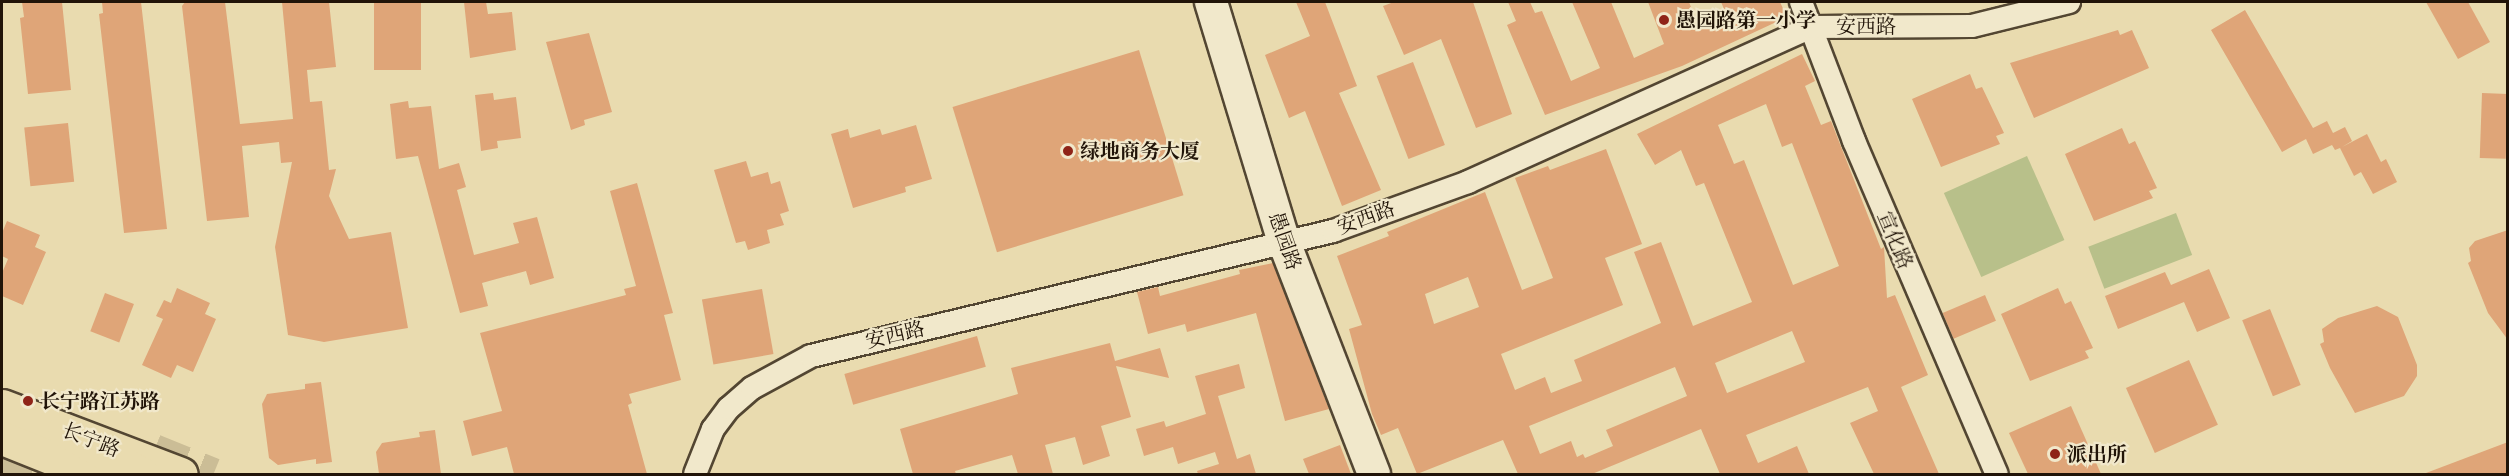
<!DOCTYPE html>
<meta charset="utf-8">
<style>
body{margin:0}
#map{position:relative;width:2509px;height:476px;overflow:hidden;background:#e9dbaf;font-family:"EB Garamond","Noto Serif SC",serif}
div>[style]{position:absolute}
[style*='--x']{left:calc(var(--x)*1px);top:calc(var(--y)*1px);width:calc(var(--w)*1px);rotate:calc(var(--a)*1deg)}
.green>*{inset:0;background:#b8c08a;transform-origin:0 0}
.building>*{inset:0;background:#dfa578;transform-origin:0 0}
.trunk-tunnel>*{height:33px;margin-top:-16.5px;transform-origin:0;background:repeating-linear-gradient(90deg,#cbbd96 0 33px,transparent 0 49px)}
.roads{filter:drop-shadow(2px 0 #534632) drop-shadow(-2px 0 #534632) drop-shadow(0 2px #534632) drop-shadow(0 -2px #534632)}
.minor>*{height:22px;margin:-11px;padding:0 11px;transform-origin:11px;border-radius:11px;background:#f1e8cb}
.secondary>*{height:32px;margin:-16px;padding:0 16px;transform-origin:16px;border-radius:16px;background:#f1e8cb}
.primary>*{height:33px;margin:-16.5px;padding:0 16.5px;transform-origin:16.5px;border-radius:16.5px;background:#e9dbaf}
.trunk>*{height:33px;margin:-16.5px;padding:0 16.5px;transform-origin:16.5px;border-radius:16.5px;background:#e9dbaf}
.dots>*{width:16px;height:16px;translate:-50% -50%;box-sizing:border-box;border:3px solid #f1e8cb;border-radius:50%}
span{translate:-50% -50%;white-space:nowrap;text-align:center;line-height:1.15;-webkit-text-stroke:4.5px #f1e8cb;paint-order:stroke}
.poi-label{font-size:20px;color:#211408;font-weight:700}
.left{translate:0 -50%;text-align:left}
.street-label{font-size:20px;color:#211408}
.frame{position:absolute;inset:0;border:3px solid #211408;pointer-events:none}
</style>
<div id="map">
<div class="green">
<div style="left:2027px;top:156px;width:92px;height:91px;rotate:66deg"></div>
<div style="left:2176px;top:213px;width:45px;height:94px;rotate:69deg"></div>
</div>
<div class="building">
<div style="clip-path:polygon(22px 2px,62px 2px,71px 90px,28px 94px,20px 18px,24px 17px)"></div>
<div style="clip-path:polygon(102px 2px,141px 2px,167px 229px,124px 233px,99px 14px,103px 13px)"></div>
<div style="clip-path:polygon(185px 2px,225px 2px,240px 124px,293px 119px,282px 2px,329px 2px,336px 67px,307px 70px,310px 102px,322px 101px,329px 170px,336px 169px,329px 196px,349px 239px,391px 232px,408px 328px,324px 342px,288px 335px,275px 247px,292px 162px,281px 163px,279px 142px,242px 146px,249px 217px,207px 221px,182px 6px)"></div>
<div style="left:374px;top:2px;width:47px;height:68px"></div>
<div style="clip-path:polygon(464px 2px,486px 2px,488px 14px,512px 12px,516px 50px,470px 58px)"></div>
<div style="clip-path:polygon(1296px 2px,1325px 2px,1357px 86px,1339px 93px,1381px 190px,1342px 206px,1305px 111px,1289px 118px,1265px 55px,1310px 36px)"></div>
<div style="clip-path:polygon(1394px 2px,1473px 2px,1512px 114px,1476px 128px,1441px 39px,1404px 55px,1383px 6px)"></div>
<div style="clip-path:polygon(1508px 2px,1530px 2px,1535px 13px,1542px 11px,1571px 81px,1600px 68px,1572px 2px,1611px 2px,1634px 58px,1664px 44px,1648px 2px,1689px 2px,1699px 28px,1727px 16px,1721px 2px,1780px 2px,1787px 17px,1682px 66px,1545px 115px,1507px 25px,1516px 21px)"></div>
<div style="clip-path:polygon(2426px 2px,2468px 2px,2490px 42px,2458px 59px)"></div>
<div style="clip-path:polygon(2245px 10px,2313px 128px,2327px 121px,2333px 133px,2345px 127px,2352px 141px,2342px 147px,2367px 134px,2381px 162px,2386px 159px,2397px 182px,2373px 194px,2361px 172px,2354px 176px,2340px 148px,2335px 150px,2332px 145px,2313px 154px,2306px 139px,2282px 152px,2211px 30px)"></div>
<div style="clip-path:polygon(2118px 30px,2120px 35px,2132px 30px,2149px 68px,2034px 118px,2010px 63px)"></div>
<div style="clip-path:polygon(589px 33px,612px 112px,584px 120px,585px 125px,571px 130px,546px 42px)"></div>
<div style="left:1139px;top:50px;width:152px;height:195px;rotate:73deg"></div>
<div style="clip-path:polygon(evenodd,1802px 54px,1815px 81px,1805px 86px,1821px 125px,1831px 121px,1881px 249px,1884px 247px,1887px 298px,1895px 295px,1928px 375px,1901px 387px,1939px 474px,1874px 474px,1850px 423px,1878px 411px,1868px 387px,1746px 435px,1758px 463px,1797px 446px,1809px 474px,1720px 474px,1701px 429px,1592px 474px,1518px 474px,1503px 440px,1417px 474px,1398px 428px,1381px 435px,1372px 414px,1349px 329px,1362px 325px,1337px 256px,1389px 236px,1387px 232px,1485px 192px,1522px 290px,1553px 278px,1515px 178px,1548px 166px,1550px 170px,1606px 149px,1642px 244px,1605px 258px,1623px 305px,1501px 354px,1515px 390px,1545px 377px,1551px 393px,1582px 381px,1574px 360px,1661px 323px,1634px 252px,1661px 242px,1693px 326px,1752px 302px,1704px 183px,1696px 186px,1681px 150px,1655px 165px,1637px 134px,1802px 54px,1766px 104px,1782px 147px,1792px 143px,1839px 266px,1793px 285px,1744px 160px,1734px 164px,1718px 125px,1766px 104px,1802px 54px,1468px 277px,1479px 307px,1434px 324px,1425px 294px,1468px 277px,1802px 54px,1792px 331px,1805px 362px,1727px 393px,1715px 363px,1792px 331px,1802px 54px,1675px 367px,1687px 396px,1606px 430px,1613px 446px,1585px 458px,1583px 454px,1577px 457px,1571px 441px,1540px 454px,1529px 426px,1675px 367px)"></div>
<div style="left:1413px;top:62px;width:89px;height:39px;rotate:69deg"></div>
<div style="clip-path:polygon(1970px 74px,1976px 89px,1982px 87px,2004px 133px,1996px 136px,2000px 144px,1941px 167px,1912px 99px)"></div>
<div style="clip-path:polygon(493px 93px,494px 100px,516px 97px,521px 138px,497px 141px,498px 148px,481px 151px,475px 95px)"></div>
<div style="left:2482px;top:93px;width:26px;height:65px;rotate:2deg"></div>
<div style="clip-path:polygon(408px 101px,409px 108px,431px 106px,439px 169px,459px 163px,466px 187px,457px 190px,474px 255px,519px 243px,513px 223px,537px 217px,554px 278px,530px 285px,526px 271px,482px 283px,488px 306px,460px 313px,418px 156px,396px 159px,390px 104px)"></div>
<div style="left:68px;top:123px;width:59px;height:44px;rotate:84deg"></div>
<div style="clip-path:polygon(916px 125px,932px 179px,905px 187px,906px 192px,853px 208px,831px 134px,848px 129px,850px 138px,880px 129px,882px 135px)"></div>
<div style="clip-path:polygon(2122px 128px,2129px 144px,2135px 141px,2157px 188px,2149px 191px,2153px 198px,2094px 221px,2065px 154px)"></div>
<div style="clip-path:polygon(746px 161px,751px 177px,768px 172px,771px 184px,780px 181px,789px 211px,780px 214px,784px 225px,767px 230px,770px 243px,748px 250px,745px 241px,736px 243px,714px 170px)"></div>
<div style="clip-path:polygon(637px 183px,673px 313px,664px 315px,681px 380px,629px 394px,632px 403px,628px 405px,647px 474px,514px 474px,507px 447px,472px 456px,463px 421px,502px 411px,480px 333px,626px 295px,624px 289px,636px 286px,610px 191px)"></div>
<div style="clip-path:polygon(7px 221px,40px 235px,35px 247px,46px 252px,23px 305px,2px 296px,2px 273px,8px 259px,2px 256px,2px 233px)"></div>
<div style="clip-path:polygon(2508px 230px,2508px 340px,2488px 313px,2468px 263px,2471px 261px,2469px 248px,2475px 241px)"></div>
<div style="clip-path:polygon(1273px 263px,1329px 409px,1285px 421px,1256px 313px,1187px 332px,1185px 324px,1148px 334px,1137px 292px,1158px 287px,1160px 296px,1240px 274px,1239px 270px)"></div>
<div style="clip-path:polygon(2209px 269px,2230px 318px,2197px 332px,2184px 302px,2118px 329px,2105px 296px,2165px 272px,2171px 285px)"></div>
<div style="clip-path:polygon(177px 288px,210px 303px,205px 314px,216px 319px,193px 372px,177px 365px,171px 378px,142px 365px,163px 319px,156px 316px,164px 300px,171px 303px)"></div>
<div style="clip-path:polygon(2058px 288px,2065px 304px,2071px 301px,2093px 348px,2085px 351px,2089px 358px,2030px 381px,2001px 314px)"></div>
<div style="left:762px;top:289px;width:66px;height:61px;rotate:80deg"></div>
<div style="left:105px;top:293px;width:31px;height:41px;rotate:21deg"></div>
<div style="left:1985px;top:295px;width:28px;height:46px;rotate:67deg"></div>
<div style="clip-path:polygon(2377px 306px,2398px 317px,2417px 365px,2417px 376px,2404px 396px,2355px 413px,2330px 368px,2320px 344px,2324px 342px,2322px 329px,2338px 318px)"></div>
<div style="left:2270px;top:309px;width:82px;height:30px;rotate:68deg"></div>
<div style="left:977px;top:336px;width:32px;height:138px;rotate:74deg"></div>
<div style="clip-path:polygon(1110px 343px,1115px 361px,1160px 348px,1169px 378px,1116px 366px,1131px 417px,1101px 426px,1110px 456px,1083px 465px,1075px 437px,1045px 445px,1053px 474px,1018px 474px,1012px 455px,955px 471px,956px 474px,913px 474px,900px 429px,1018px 394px,1011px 368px)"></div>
<div style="left:2189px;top:360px;width:71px;height:69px;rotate:66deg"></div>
<div style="clip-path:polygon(1239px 364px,1245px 388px,1218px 396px,1237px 459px,1250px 454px,1256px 474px,1198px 474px,1197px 471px,1219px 464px,1215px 452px,1178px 464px,1173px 447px,1144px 456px,1136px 429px,1164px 421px,1166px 427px,1206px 414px,1195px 376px)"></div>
<div style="clip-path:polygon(321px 382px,332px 462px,316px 464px,316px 459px,278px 465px,269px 458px,262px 404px,267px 394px,305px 389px,305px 384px)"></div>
<div style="clip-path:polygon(2071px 406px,2101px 474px,2028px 474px,2009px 433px)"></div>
<div style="clip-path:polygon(435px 430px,441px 474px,379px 474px,376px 452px,382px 443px,420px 437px,419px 432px)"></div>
<div style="clip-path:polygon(2508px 442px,2508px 474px,2426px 474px,2426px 473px)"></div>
<div style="clip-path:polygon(1340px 445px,1351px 474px,1309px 474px,1303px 459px)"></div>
</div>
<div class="trunk-tunnel">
<div style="--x:154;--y:450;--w:64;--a:22.1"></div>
<div style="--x:2;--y:457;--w:44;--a:22.5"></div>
</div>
<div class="roads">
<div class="minor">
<div style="--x:1801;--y:2;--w:149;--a:69.1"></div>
<div style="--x:1854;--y:141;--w:362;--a:66.8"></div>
<div style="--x:695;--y:474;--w:48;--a:-68.2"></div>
<div style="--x:713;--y:429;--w:26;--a:-53"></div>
<div style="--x:729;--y:408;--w:30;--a:-41"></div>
<div style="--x:752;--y:388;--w:67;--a:-28.5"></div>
<div style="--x:811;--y:356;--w:537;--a:-13.47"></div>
<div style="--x:1333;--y:231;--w:144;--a:-19.9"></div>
<div style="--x:1468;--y:182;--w:376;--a:-24.3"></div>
<div style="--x:1811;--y:27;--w:161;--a:-0.4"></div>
<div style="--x:1972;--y:26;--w:100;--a:-13.9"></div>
</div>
<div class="secondary">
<div style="--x:1211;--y:2;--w:251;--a:73.1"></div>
<div style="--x:1284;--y:242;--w:249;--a:68.8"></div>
</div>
<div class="primary">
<div style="--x:2;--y:406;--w:191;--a:20.8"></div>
<div style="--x:2;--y:438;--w:97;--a:21.8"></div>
</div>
<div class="trunk">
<div style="--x:64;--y:430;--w:90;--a:29.4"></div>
</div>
</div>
<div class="dots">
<div style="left:1664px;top:20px;background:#8f2418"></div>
<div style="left:1068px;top:151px;background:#8f2418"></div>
<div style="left:28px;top:401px;background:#8f2418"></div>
<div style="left:2055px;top:454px;background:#8f2418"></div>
</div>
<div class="poi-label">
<span class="left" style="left:1676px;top:20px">愚园路第一小学</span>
<span class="left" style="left:1080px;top:151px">绿地商务大厦</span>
<span class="left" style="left:40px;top:401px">长宁路江苏路</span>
<span class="left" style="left:2067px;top:454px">派出所</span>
</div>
<div class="street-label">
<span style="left:1866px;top:26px">安西路</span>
<span style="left:1366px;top:218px;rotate:-20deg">安西路</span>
<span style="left:1895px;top:240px;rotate:67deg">宣化路</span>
<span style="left:1285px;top:241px;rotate:71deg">愚园路</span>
<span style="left:895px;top:335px;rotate:-13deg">安西路</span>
<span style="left:91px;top:440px;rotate:21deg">长宁路</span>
</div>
<div class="frame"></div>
</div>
